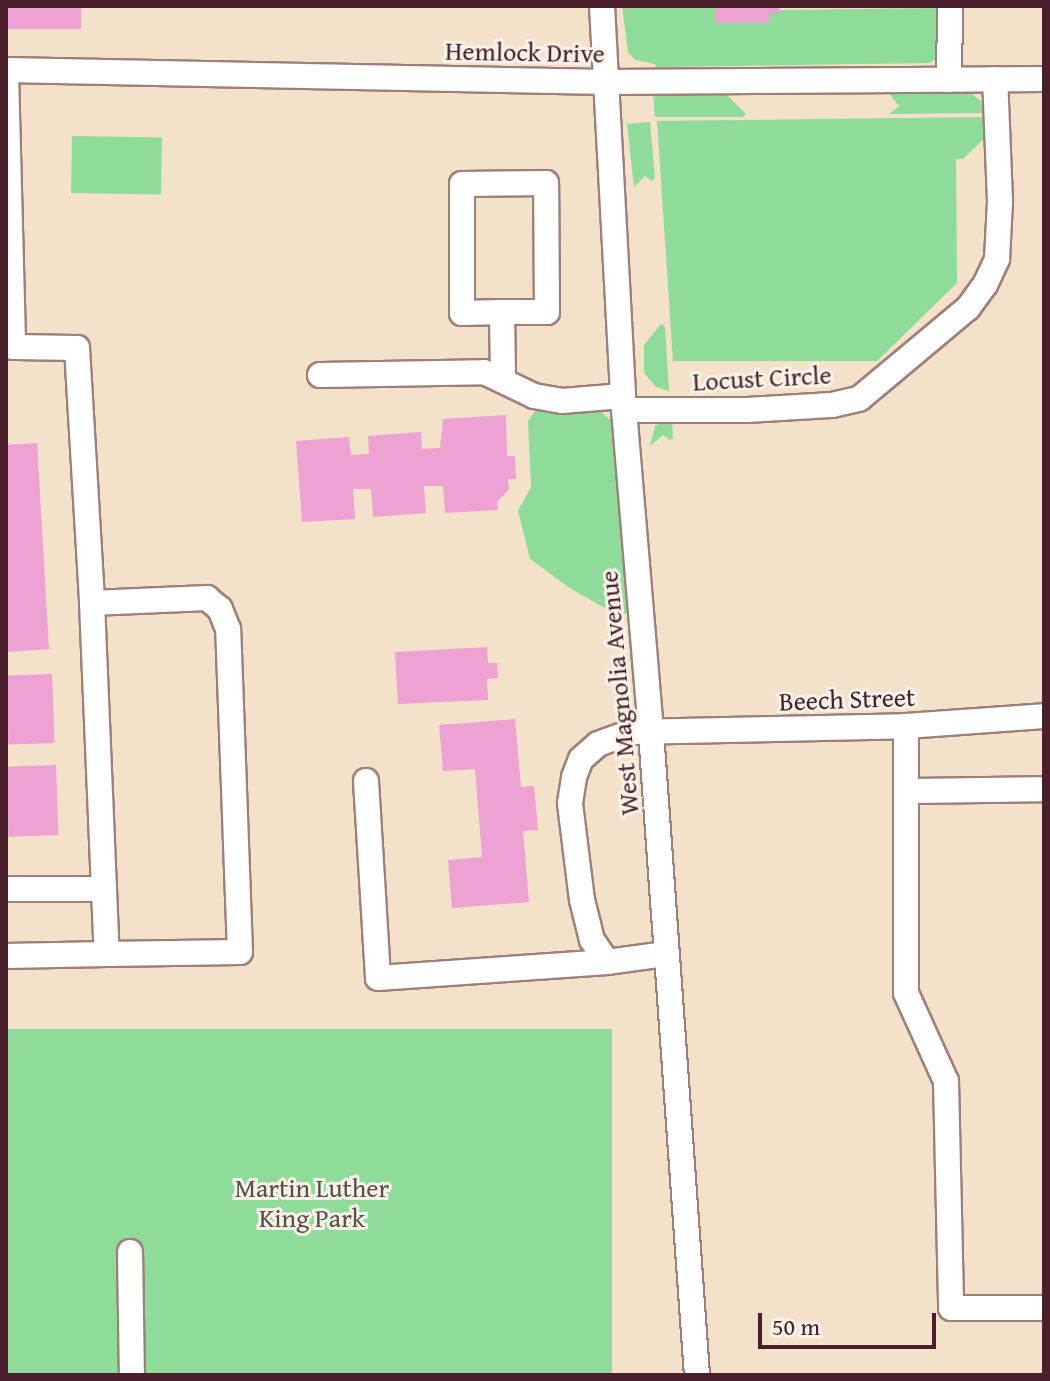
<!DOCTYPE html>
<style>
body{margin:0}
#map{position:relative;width:1050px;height:1381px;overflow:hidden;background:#f3e2c9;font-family:"Gentium Book Plus",serif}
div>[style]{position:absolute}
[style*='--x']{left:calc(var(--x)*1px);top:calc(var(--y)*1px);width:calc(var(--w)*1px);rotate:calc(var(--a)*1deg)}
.green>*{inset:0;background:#8fdc9a;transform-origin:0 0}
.building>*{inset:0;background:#eda2d3;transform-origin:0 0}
.roads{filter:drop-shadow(2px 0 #9e807a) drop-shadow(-2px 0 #9e807a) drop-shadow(0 2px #9e807a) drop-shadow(0 -2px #9e807a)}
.minor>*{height:24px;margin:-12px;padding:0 12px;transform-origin:12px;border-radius:12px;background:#fff}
span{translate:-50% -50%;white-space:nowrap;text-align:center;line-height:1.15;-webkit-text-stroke:6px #f7f3e8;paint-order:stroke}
.street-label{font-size:26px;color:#4a1f2b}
.park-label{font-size:26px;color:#5b4e47}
.frame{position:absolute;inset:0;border:8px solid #4a1f2b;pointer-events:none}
.scale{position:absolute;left:758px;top:1313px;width:178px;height:36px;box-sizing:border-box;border:4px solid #4a1f2b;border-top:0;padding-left:10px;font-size:24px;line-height:28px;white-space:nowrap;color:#4a1f2b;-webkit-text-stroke:6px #f7f3e8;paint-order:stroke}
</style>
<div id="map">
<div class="green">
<div style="clip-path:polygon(622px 6px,715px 6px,769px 23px,769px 13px,778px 13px,779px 10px,938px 8px,938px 57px,930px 63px,656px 67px,655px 64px,635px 60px,628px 52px)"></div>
<div style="clip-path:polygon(891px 89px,968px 91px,981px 101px,984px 113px,889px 114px,899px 106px,888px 92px)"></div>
<div style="clip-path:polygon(724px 92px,746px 114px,743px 117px,655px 117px,653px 93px)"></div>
<div style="clip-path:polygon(984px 117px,984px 139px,963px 159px,956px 159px,957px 283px,877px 361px,673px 361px,657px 121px)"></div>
<div style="clip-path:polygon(650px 122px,655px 178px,652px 181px,645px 176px,634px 187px,627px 124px)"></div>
<div style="left:72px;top:136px;width:90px;height:57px;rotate:1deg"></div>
<div style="clip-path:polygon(661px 324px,665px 326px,669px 391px,656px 387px,644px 373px,644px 345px)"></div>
<div style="clip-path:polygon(536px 410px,559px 414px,601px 412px,613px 422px,627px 614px,605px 608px,571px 589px,530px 559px,518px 511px,531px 487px,528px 421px)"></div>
<div style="clip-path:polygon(672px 417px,673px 438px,670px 440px,663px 435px,650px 446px,655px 426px)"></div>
<div style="left:6px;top:1029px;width:606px;height:346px"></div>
</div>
<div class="building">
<div style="left:6px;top:6px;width:75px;height:23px"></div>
<div style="clip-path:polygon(715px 6px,779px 6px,779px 13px,769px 13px,769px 23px,715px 23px)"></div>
<div style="clip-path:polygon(506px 415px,507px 456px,515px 456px,516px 479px,508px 479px,509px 489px,497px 502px,498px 510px,445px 513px,443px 486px,424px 486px,426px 513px,373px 517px,371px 489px,353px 489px,355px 519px,302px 522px,296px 441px,349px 437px,351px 455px,369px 454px,368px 436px,421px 432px,422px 449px,440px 448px,443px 419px)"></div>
<div style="clip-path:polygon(37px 443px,49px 649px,6px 652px,6px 445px)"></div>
<div style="clip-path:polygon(487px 647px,488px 663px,497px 663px,498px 678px,487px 679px,488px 700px,398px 704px,395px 652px)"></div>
<div style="left:52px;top:674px;width:69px;height:46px;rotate:88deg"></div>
<div style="clip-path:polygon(515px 719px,521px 787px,534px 786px,538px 830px,523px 831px,529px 902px,452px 908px,448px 860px,482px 857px,475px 769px,443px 771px,439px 725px)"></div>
<div style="left:56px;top:765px;width:70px;height:50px;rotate:88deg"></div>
</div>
<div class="roads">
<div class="minor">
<div style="--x:602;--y:6;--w:405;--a:86.9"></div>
<div style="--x:624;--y:410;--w:323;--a:85.2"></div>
<div style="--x:651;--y:732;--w:645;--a:85.91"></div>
<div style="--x:6;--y:70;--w:601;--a:1.14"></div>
<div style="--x:607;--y:82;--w:437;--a:-0.4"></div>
<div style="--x:6;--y:74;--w:273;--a:88.5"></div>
<div style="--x:13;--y:347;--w:64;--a:0.9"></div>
<div style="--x:77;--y:348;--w:255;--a:86.6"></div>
<div style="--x:949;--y:80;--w:74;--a:-89.2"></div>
<div style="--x:502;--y:312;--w:45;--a:0"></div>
<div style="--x:547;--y:312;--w:129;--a:-90.4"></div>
<div style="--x:546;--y:183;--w:84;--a:179.3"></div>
<div style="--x:462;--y:184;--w:129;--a:90"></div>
<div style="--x:462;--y:313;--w:40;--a:-1.4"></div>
<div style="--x:502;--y:312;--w:67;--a:89.1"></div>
<div style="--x:320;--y:375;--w:164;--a:-1"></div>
<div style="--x:484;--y:372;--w:55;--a:25.6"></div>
<div style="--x:534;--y:396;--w:28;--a:10"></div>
<div style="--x:562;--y:401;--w:61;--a:-4.7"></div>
<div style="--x:624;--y:410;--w:123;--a:0"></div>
<div style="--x:747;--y:410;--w:85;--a:-3.4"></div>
<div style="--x:832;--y:405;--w:28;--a:-13"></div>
<div style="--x:859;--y:399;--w:142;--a:-39.9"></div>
<div style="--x:968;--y:308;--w:29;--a:-54"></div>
<div style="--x:985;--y:285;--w:29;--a:-65"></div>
<div style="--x:997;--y:259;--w:58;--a:-87"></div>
<div style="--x:1000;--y:201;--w:122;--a:-92.3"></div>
<div style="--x:906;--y:726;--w:267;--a:90"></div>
<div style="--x:906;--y:993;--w:97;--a:65.6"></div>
<div style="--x:946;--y:1081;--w:227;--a:88.7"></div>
<div style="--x:951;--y:1308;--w:93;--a:0"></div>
<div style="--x:366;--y:781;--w:197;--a:86.5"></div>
<div style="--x:378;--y:978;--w:230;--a:-4"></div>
<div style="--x:607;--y:962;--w:60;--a:-7.7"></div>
<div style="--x:907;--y:791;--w:137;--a:-0.8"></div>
<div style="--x:6;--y:889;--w:98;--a:0"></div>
<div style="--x:6;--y:956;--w:101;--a:-1.1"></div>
<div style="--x:107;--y:954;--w:133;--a:-0.9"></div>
<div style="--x:240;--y:952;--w:323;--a:-92.1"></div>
<div style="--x:228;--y:629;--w:22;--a:-112"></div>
<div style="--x:220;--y:609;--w:17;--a:-140"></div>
<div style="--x:207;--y:598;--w:115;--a:177.5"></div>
<div style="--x:92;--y:603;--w:351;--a:87.6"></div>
<div style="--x:607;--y:962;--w:27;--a:-124"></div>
<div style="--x:592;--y:940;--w:41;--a:-104"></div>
<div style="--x:582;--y:900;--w:98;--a:-97.1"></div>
<div style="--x:570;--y:803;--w:26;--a:-81"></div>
<div style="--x:574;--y:777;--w:19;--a:-69"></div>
<div style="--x:581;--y:759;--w:23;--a:-41"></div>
<div style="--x:598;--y:744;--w:35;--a:-20"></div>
<div style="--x:631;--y:732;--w:275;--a:-1.2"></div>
<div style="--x:906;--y:726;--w:138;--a:-4.1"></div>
<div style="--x:130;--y:1252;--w:123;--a:89.1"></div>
</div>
</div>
<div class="street-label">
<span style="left:525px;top:52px;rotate:1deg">Hemlock Drive</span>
<span style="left:762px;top:378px;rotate:-3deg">Locust Circle</span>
<span style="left:619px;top:693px;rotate:-95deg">West Magnolia Avenue</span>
<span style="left:847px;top:699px;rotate:-2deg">Beech Street</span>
</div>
<div class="park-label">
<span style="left:312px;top:1203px">Martin Luther<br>King Park</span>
</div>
<div class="frame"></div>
<div class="scale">50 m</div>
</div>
